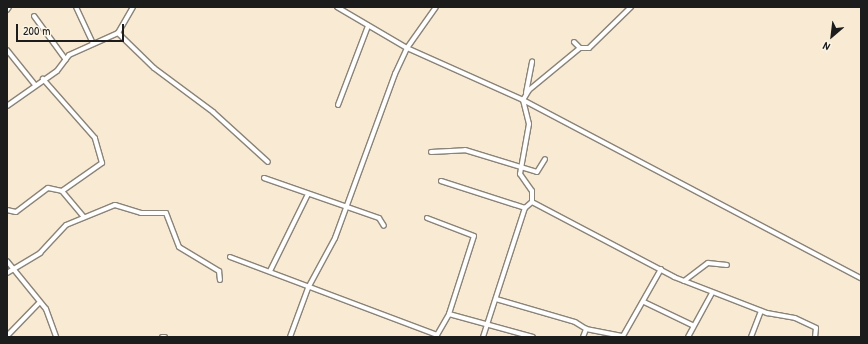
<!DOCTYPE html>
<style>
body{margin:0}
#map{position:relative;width:868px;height:344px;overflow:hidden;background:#f8ead3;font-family:"Patrick Hand",sans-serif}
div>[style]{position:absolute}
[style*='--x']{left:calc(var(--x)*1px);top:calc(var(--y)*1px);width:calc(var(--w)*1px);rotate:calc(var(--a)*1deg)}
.roads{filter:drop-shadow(1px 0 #8a8378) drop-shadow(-1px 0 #8a8378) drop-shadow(0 1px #8a8378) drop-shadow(0 -1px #8a8378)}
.street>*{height:4px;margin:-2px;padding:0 2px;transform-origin:2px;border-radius:2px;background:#fff}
span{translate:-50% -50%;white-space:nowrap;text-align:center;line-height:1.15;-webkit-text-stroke:3.5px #fcf5e5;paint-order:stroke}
.frame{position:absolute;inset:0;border:8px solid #1c1c1c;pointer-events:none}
.north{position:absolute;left:812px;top:16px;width:40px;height:40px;-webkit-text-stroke:3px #fcf5e5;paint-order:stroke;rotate:208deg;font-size:11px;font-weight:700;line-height:16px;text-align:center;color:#1c1c1c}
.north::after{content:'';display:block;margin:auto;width:14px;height:18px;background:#1c1c1c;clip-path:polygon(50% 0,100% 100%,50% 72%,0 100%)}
.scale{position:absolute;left:16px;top:24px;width:108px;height:18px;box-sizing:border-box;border:2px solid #1c1c1c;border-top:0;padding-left:5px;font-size:12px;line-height:14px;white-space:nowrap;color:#1c1c1c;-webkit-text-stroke:3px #fcf5e5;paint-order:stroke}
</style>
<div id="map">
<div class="roads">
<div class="street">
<div style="--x:76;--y:7;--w:40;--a:65"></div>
<div style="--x:337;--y:7;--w:81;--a:30.4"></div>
<div style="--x:407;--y:48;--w:127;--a:24.1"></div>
<div style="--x:523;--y:100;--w:382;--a:27.8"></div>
<div style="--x:7;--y:10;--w:4;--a:-56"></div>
<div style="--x:34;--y:16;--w:54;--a:54"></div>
<div style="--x:118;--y:33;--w:50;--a:44.2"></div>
<div style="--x:154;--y:68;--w:74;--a:36.7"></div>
<div style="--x:213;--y:112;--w:74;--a:42.3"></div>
<div style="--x:574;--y:42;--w:8;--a:45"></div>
<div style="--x:580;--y:48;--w:9;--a:0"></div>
<div style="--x:589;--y:48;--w:59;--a:-44.3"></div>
<div style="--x:7;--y:50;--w:45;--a:51.3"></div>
<div style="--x:526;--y:93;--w:32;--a:-79"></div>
<div style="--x:338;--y:105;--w:85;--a:-69.2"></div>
<div style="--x:7;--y:106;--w:61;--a:-35"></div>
<div style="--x:57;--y:71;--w:20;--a:-53"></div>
<div style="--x:69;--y:55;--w:54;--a:-24.2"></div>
<div style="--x:118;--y:33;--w:30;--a:-60"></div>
<div style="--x:431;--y:152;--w:34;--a:-3"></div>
<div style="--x:465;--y:150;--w:75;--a:17"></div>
<div style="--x:537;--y:172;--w:15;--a:-58"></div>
<div style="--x:264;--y:178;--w:122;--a:19.2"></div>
<div style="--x:379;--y:218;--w:9;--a:58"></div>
<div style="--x:441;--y:181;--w:88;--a:17.8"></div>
<div style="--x:62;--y:191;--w:34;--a:50"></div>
<div style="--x:532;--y:202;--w:161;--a:27.8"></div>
<div style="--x:674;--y:277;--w:100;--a:21.2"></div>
<div style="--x:767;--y:313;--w:28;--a:10"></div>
<div style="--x:795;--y:318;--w:23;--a:25"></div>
<div style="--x:816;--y:328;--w:9;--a:96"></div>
<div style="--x:7;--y:210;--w:9;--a:13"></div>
<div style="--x:16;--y:212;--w:40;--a:-37"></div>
<div style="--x:48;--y:188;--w:14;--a:12"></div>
<div style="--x:62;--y:191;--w:49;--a:-35"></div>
<div style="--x:102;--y:163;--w:26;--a:-106"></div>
<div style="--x:95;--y:138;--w:79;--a:-131.4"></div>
<div style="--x:427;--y:218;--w:50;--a:21"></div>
<div style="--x:474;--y:236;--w:82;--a:107.8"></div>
<div style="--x:230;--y:257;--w:221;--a:20.6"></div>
<div style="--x:437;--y:335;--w:24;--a:-60"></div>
<div style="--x:449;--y:314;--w:87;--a:15.3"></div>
<div style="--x:7;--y:261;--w:62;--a:50.9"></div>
<div style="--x:46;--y:309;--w:30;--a:70"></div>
<div style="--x:270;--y:271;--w:86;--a:-63.7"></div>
<div style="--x:7;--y:273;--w:39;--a:-31"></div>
<div style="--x:40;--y:253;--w:38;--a:-47"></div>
<div style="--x:66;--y:225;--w:53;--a:-22.2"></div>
<div style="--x:115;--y:205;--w:27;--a:17"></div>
<div style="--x:141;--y:213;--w:25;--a:0"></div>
<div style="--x:166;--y:213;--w:36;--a:69"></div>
<div style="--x:179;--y:247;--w:47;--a:31"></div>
<div style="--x:219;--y:271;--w:9;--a:84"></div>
<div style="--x:684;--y:281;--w:30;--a:-37"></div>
<div style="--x:708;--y:263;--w:19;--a:6"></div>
<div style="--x:496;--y:299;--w:82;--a:16.2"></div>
<div style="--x:575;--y:322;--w:13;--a:32"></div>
<div style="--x:586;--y:329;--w:38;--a:11"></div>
<div style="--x:623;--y:336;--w:77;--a:-60.4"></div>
<div style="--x:644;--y:302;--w:53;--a:25.6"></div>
<div style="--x:7;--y:336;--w:45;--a:-45.9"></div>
<div style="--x:162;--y:337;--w:3;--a:0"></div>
<div style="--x:290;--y:337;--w:52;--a:-69.8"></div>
<div style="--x:308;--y:288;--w:57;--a:-61.6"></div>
<div style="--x:335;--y:238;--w:175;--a:-69.9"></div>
<div style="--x:395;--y:74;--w:29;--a:-65"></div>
<div style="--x:407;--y:48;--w:50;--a:-54.7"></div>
<div style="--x:483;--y:337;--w:136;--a:-72"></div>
<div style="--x:525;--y:208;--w:9;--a:-41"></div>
<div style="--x:532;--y:202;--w:11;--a:-90"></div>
<div style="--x:532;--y:191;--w:21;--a:-125"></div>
<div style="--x:520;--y:174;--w:51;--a:-79.8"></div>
<div style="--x:529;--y:124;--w:25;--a:-104"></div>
<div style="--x:523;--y:100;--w:12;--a:-59"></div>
<div style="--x:529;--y:90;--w:66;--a:-39.5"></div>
<div style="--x:583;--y:337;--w:9;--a:-69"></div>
<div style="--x:688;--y:337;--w:50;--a:-61.4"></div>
<div style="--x:751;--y:337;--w:28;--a:-69"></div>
</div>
</div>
<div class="frame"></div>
<div class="north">N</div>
<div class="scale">200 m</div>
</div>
